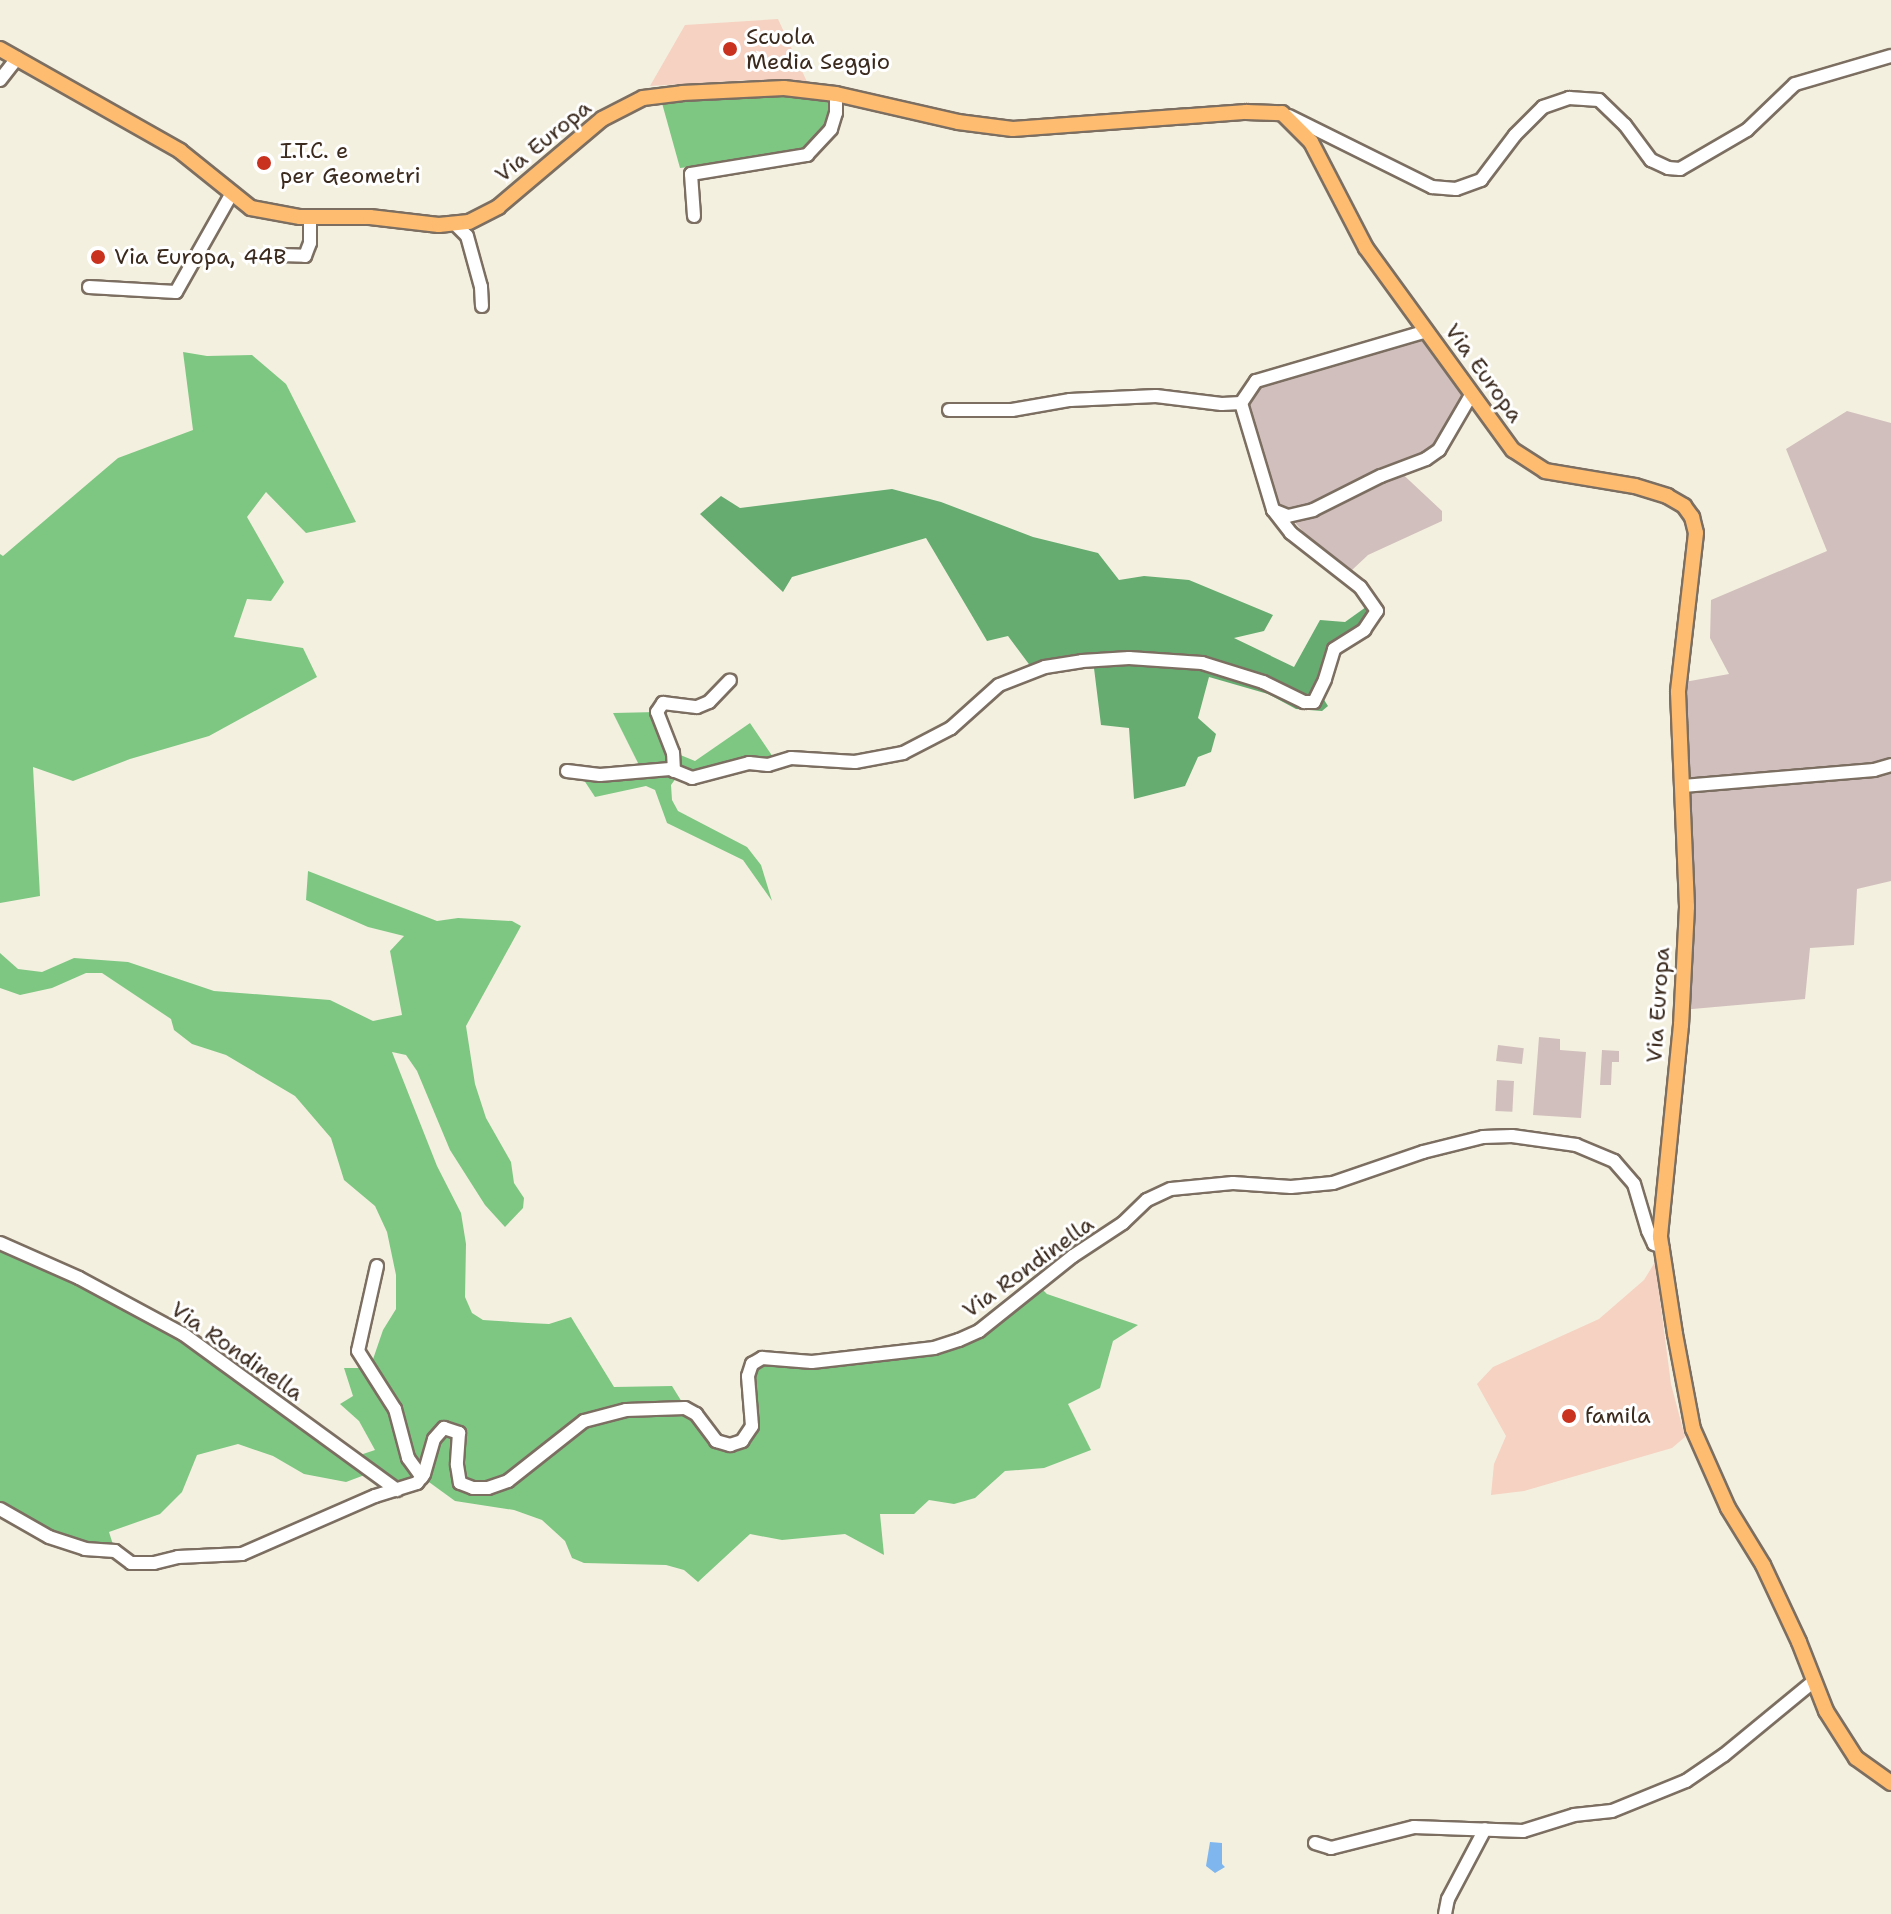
<!DOCTYPE html>
<style>
body{margin:0}
#map{position:relative;width:1891px;height:1914px;overflow:hidden;background:#f4f0df;font-family:"Shantell Sans",sans-serif}
div>[style]{position:absolute}
[style*='--x']{left:calc(var(--x)*1px);top:calc(var(--y)*1px);width:calc(var(--w)*1px);rotate:calc(var(--a)*1deg)}
.built>*{inset:0;background:#f5d2c2}
.industrial>*{inset:0;background:#d1bfbd;transform-origin:0 0}
.green>*{inset:0;background:#7ec783}
.forest>*{inset:0;background:#66ac71}
.water>*{inset:0;background:#7fb6ee}
.roads{filter:drop-shadow(2px 0 #7c6f62) drop-shadow(-2px 0 #7c6f62) drop-shadow(0 2px #7c6f62) drop-shadow(0 -2px #7c6f62)}
.minor>*{height:12px;margin:-6px;padding:0 6px;transform-origin:6px;border-radius:6px;background:#fff}
.major>*{height:14px;margin:-7px;padding:0 7px;transform-origin:7px;border-radius:7px;background:#febc70}
.dots>*{width:22px;height:22px;translate:-50% -50%;box-sizing:border-box;border:4px solid #fff;border-radius:50%}
span{translate:-50% -50%;white-space:nowrap;text-align:center;line-height:1.15;-webkit-text-stroke:6px #fff;paint-order:stroke}
.poi-label{font-size:22px;color:#3b2a1e}
.left{translate:0 -50%;text-align:left}
.street-label{font-size:22px;color:#3b2a1e}
</style>
<div id="map">
<div class="built">
<div style="clip-path:polygon(778px 19px,808px 84px,750px 80px,650px 86px,685px 25px)"></div>
<div style="clip-path:polygon(1655px 1262px,1671px 1384px,1685px 1437px,1672px 1448px,1524px 1491px,1491px 1495px,1494px 1464px,1506px 1436px,1477px 1384px,1493px 1367px,1599px 1319px,1644px 1280px)"></div>
</div>
<div class="industrial">
<div style="clip-path:polygon(1424px 337px,1466px 396px,1436px 446px,1395px 467px,1442px 511px,1442px 521px,1368px 555px,1351px 571px,1318px 548px,1279px 505px,1255px 433px,1249px 405px,1251px 395px,1258px 385px)"></div>
<div style="clip-path:polygon(1847px 411px,1891px 423px,1891px 881px,1857px 889px,1854px 945px,1810px 948px,1805px 999px,1681px 1010px,1679px 683px,1729px 674px,1710px 638px,1711px 600px,1827px 551px,1786px 449px)"></div>
<div style="clip-path:polygon(1539px 1037px,1560px 1039px,1560px 1050px,1586px 1052px,1581px 1118px,1533px 1115px)"></div>
<div style="left:1498px;top:1045px;width:26px;height:16px;rotate:7deg"></div>
<div style="clip-path:polygon(1602px 1050px,1619px 1051px,1619px 1062px,1612px 1062px,1611px 1085px,1600px 1085px)"></div>
<div style="left:1497px;top:1080px;width:17px;height:31px;rotate:3deg"></div>
</div>
<div class="green">
<div style="clip-path:polygon(836px 94px,836px 113px,807px 155px,702px 172px,698px 166px,680px 168px,660px 96px)"></div>
<div style="clip-path:polygon(183px 352px,207px 356px,252px 355px,286px 384px,356px 522px,306px 533px,266px 492px,247px 517px,284px 582px,271px 601px,247px 599px,234px 637px,303px 648px,317px 677px,209px 736px,130px 759px,73px 781px,33px 767px,40px 896px,0 903px,0 554px,3px 556px,118px 458px,193px 430px)"></div>
<div style="clip-path:polygon(657px 712px,673px 752px,695px 761px,750px 723px,775px 760px,679px 774px,671px 785px,672px 800px,678px 811px,747px 847px,761px 865px,772px 901px,743px 860px,667px 823px,655px 790px,646px 786px,595px 797px,578px 771px,641px 769px,613px 713px)"></div>
<div style="clip-path:polygon(308px 871px,437px 921px,458px 918px,512px 921px,521px 926px,466px 1026px,475px 1084px,486px 1118px,511px 1162px,514px 1183px,524px 1198px,523px 1208px,505px 1227px,485px 1205px,450px 1150px,417px 1071px,406px 1055px,392px 1052px,437px 1166px,461px 1213px,466px 1244px,465px 1297px,472px 1313px,483px 1320px,528px 1323px,549px 1324px,571px 1317px,614px 1387px,672px 1386px,685px 1407px,705px 1428px,730px 1445px,749px 1433px,752px 1364px,794px 1363px,955px 1341px,1037px 1284px,1047px 1294px,1138px 1325px,1113px 1341px,1100px 1388px,1068px 1404px,1091px 1450px,1044px 1468px,1005px 1471px,975px 1498px,954px 1504px,929px 1500px,914px 1514px,880px 1514px,884px 1555px,845px 1534px,782px 1540px,750px 1534px,698px 1582px,684px 1570px,666px 1565px,584px 1563px,572px 1558px,565px 1541px,542px 1520px,514px 1510px,455px 1501px,422px 1477px,397px 1490px,370px 1473px,346px 1482px,304px 1474px,273px 1456px,238px 1444px,197px 1455px,182px 1492px,160px 1514px,109px 1532px,115px 1551px,85px 1549px,0 1509px,0 1243px,183px 1334px,351px 1458px,375px 1450px,359px 1421px,340px 1404px,353px 1396px,344px 1368px,370px 1368px,383px 1330px,396px 1309px,396px 1275px,387px 1232px,375px 1206px,344px 1180px,331px 1138px,295px 1096px,226px 1055px,192px 1044px,174px 1030px,171px 1019px,102px 973px,86px 973px,52px 988px,20px 995px,0 988px,0 953px,18px 969px,42px 972px,74px 958px,128px 962px,214px 991px,330px 1000px,373px 1021px,402px 1015px,390px 951px,404px 936px,368px 927px,306px 900px)"></div>
</div>
<div class="forest">
<div style="clip-path:polygon(892px 489px,941px 502px,1033px 537px,1098px 553px,1119px 580px,1144px 576px,1189px 580px,1273px 615px,1264px 631px,1234px 638px,1294px 667px,1320px 620px,1345px 622px,1373px 602px,1374px 621px,1348px 635px,1319px 692px,1328px 706px,1322px 711px,1296px 709px,1268px 694px,1209px 677px,1198px 718px,1216px 734px,1211px 752px,1198px 757px,1185px 786px,1134px 799px,1129px 728px,1101px 725px,1093px 660px,1034px 671px,1008px 636px,987px 641px,926px 538px,792px 577px,783px 592px,700px 514px,721px 496px,740px 508px)"></div>
</div>
<div class="water">
<div style="clip-path:polygon(1210px 1842px,1222px 1843px,1222px 1864px,1225px 1867px,1215px 1873px,1206px 1866px)"></div>
</div>
<div class="roads">
<div class="minor">
<div style="--x:0;--y:80;--w:28;--a:-52"></div>
<div style="--x:1289;--y:116;--w:160;--a:26.4"></div>
<div style="--x:1432;--y:187;--w:24;--a:5"></div>
<div style="--x:1456;--y:189;--w:27;--a:-20"></div>
<div style="--x:1481;--y:180;--w:56;--a:-52.9"></div>
<div style="--x:1515;--y:135;--w:40;--a:-45"></div>
<div style="--x:1543;--y:107;--w:28;--a:-19"></div>
<div style="--x:1569;--y:98;--w:30;--a:4"></div>
<div style="--x:1599;--y:100;--w:36;--a:44"></div>
<div style="--x:1625;--y:125;--w:44;--a:53.4"></div>
<div style="--x:1651;--y:160;--w:19;--a:25"></div>
<div style="--x:1668;--y:168;--w:12;--a:5"></div>
<div style="--x:1680;--y:169;--w:78;--a:-30.2"></div>
<div style="--x:1747;--y:130;--w:66;--a:-43.8"></div>
<div style="--x:1795;--y:84;--w:100;--a:-16.3"></div>
<div style="--x:694;--y:216;--w:42;--a:-94.1"></div>
<div style="--x:691;--y:174;--w:118;--a:-9.3"></div>
<div style="--x:807;--y:155;--w:35;--a:-47"></div>
<div style="--x:831;--y:129;--w:17;--a:-73"></div>
<div style="--x:836;--y:113;--w:19;--a:-90"></div>
<div style="--x:454;--y:223;--w:18;--a:45"></div>
<div style="--x:467;--y:236;--w:53;--a:74.6"></div>
<div style="--x:481;--y:287;--w:19;--a:87"></div>
<div style="--x:281;--y:255;--w:24;--a:2"></div>
<div style="--x:305;--y:256;--w:14;--a:-69"></div>
<div style="--x:310;--y:243;--w:26;--a:-90"></div>
<div style="--x:89;--y:287;--w:87;--a:3.3"></div>
<div style="--x:176;--y:292;--w:114;--a:-60.5"></div>
<div style="--x:1427;--y:331;--w:178;--a:163.7"></div>
<div style="--x:1256;--y:381;--w:27;--a:124"></div>
<div style="--x:1241;--y:403;--w:112;--a:73.3"></div>
<div style="--x:1273;--y:510;--w:16;--a:22"></div>
<div style="--x:1288;--y:516;--w:26;--a:-13"></div>
<div style="--x:1313;--y:510;--w:76;--a:-26.6"></div>
<div style="--x:1381;--y:476;--w:48;--a:-20.7"></div>
<div style="--x:1426;--y:459;--w:16;--a:-35"></div>
<div style="--x:1439;--y:450;--w:64;--a:-59.8"></div>
<div style="--x:949;--y:410;--w:63;--a:0"></div>
<div style="--x:1012;--y:410;--w:59;--a:-9.8"></div>
<div style="--x:1070;--y:400;--w:86;--a:-2.7"></div>
<div style="--x:1156;--y:396;--w:66;--a:6.9"></div>
<div style="--x:1222;--y:404;--w:19;--a:-3"></div>
<div style="--x:567;--y:771;--w:33;--a:7"></div>
<div style="--x:600;--y:775;--w:70;--a:-4.9"></div>
<div style="--x:670;--y:769;--w:24;--a:22"></div>
<div style="--x:692;--y:778;--w:59;--a:-14.7"></div>
<div style="--x:749;--y:763;--w:19;--a:6"></div>
<div style="--x:768;--y:765;--w:24;--a:-17"></div>
<div style="--x:791;--y:758;--w:64;--a:3.6"></div>
<div style="--x:855;--y:762;--w:49;--a:-10.6"></div>
<div style="--x:903;--y:753;--w:54;--a:-27.5"></div>
<div style="--x:951;--y:728;--w:64;--a:-41.9"></div>
<div style="--x:999;--y:685;--w:49;--a:-21.4"></div>
<div style="--x:1045;--y:667;--w:37;--a:-9"></div>
<div style="--x:1082;--y:661;--w:47;--a:-3.7"></div>
<div style="--x:1129;--y:658;--w:73;--a:3.9"></div>
<div style="--x:1202;--y:663;--w:64;--a:17.3"></div>
<div style="--x:1263;--y:682;--w:46;--a:26"></div>
<div style="--x:1304;--y:702;--w:10;--a:0"></div>
<div style="--x:1314;--y:702;--w:25;--a:-64"></div>
<div style="--x:1325;--y:679;--w:31;--a:-73"></div>
<div style="--x:1334;--y:649;--w:36;--a:-32"></div>
<div style="--x:1364;--y:630;--w:23;--a:-56"></div>
<div style="--x:1377;--y:611;--w:29;--a:-125"></div>
<div style="--x:1360;--y:587;--w:88;--a:-142"></div>
<div style="--x:1291;--y:533;--w:29;--a:-128"></div>
<div style="--x:674;--y:771;--w:18;--a:-93"></div>
<div style="--x:673;--y:753;--w:44;--a:-111.3"></div>
<div style="--x:657;--y:712;--w:11;--a:-56"></div>
<div style="--x:663;--y:703;--w:34;--a:7"></div>
<div style="--x:697;--y:707;--w:13;--a:-23"></div>
<div style="--x:709;--y:702;--w:30;--a:-46"></div>
<div style="--x:1683;--y:786;--w:192;--a:-4.8"></div>
<div style="--x:1874;--y:770;--w:18;--a:-16"></div>
<div style="--x:0;--y:1243;--w:86;--a:23.9"></div>
<div style="--x:79;--y:1278;--w:118;--a:28.3"></div>
<div style="--x:183;--y:1334;--w:265;--a:36.1"></div>
<div style="--x:377;--y:1266;--w:87;--a:102.6"></div>
<div style="--x:358;--y:1351;--w:69;--a:57.5"></div>
<div style="--x:395;--y:1409;--w:51;--a:75.1"></div>
<div style="--x:408;--y:1458;--w:24;--a:54"></div>
<div style="--x:0;--y:1509;--w:56;--a:29.7"></div>
<div style="--x:49;--y:1537;--w:38;--a:18"></div>
<div style="--x:85;--y:1549;--w:30;--a:4"></div>
<div style="--x:115;--y:1551;--w:20;--a:37"></div>
<div style="--x:131;--y:1563;--w:23;--a:0"></div>
<div style="--x:154;--y:1563;--w:25;--a:-14"></div>
<div style="--x:178;--y:1557;--w:64;--a:-2.7"></div>
<div style="--x:242;--y:1554;--w:145;--a:-23.6"></div>
<div style="--x:375;--y:1496;--w:44;--a:-17.2"></div>
<div style="--x:417;--y:1483;--w:11;--a:-52"></div>
<div style="--x:424;--y:1474;--w:36;--a:-74"></div>
<div style="--x:434;--y:1439;--w:15;--a:-48"></div>
<div style="--x:444;--y:1428;--w:16;--a:18"></div>
<div style="--x:459;--y:1433;--w:32;--a:94"></div>
<div style="--x:457;--y:1465;--w:18;--a:81"></div>
<div style="--x:460;--y:1483;--w:14;--a:21"></div>
<div style="--x:473;--y:1488;--w:15;--a:0"></div>
<div style="--x:488;--y:1488;--w:21;--a:-19"></div>
<div style="--x:508;--y:1481;--w:97;--a:-38.3"></div>
<div style="--x:584;--y:1421;--w:43;--a:-14.7"></div>
<div style="--x:626;--y:1410;--w:59;--a:-1.9"></div>
<div style="--x:685;--y:1408;--w:13;--a:29"></div>
<div style="--x:696;--y:1414;--w:34;--a:53"></div>
<div style="--x:716;--y:1441;--w:15;--a:16"></div>
<div style="--x:730;--y:1445;--w:13;--a:-18"></div>
<div style="--x:742;--y:1441;--w:18;--a:-56"></div>
<div style="--x:752;--y:1426;--w:50;--a:-94.6"></div>
<div style="--x:748;--y:1376;--w:13;--a:-72"></div>
<div style="--x:752;--y:1364;--w:12;--a:-31"></div>
<div style="--x:762;--y:1358;--w:50;--a:4.6"></div>
<div style="--x:812;--y:1362;--w:123;--a:-6.5"></div>
<div style="--x:934;--y:1348;--w:26;--a:-18"></div>
<div style="--x:959;--y:1340;--w:22;--a:-24"></div>
<div style="--x:979;--y:1331;--w:120;--a:-38.6"></div>
<div style="--x:1073;--y:1256;--w:60;--a:-33.4"></div>
<div style="--x:1123;--y:1223;--w:33;--a:-44"></div>
<div style="--x:1147;--y:1200;--w:26;--a:-25"></div>
<div style="--x:1171;--y:1189;--w:62;--a:-5.5"></div>
<div style="--x:1233;--y:1183;--w:58;--a:3.9"></div>
<div style="--x:1291;--y:1187;--w:42;--a:-5.4"></div>
<div style="--x:1333;--y:1183;--w:95;--a:-19"></div>
<div style="--x:1423;--y:1152;--w:62;--a:-14"></div>
<div style="--x:1483;--y:1137;--w:29;--a:-2"></div>
<div style="--x:1512;--y:1136;--w:65;--a:8"></div>
<div style="--x:1576;--y:1145;--w:41;--a:22.8"></div>
<div style="--x:1614;--y:1161;--w:30;--a:49"></div>
<div style="--x:1634;--y:1184;--w:49;--a:73.4"></div>
<div style="--x:1648;--y:1231;--w:14;--a:65"></div>
<div style="--x:1654;--y:1244;--w:9;--a:21"></div>
<div style="--x:1315;--y:1843;--w:17;--a:17"></div>
<div style="--x:1331;--y:1848;--w:86;--a:-14.2"></div>
<div style="--x:1414;--y:1827;--w:109;--a:2.1"></div>
<div style="--x:1523;--y:1831;--w:53;--a:-17.4"></div>
<div style="--x:1574;--y:1815;--w:38;--a:-6"></div>
<div style="--x:1612;--y:1811;--w:80;--a:-22.1"></div>
<div style="--x:1686;--y:1781;--w:46;--a:-34.4"></div>
<div style="--x:1724;--y:1755;--w:115;--a:-39.4"></div>
<div style="--x:1445;--y:1914;--w:15;--a:-79"></div>
<div style="--x:1448;--y:1899;--w:79;--a:-62.1"></div>
</div>
<div class="major">
<div style="--x:0;--y:49;--w:207;--a:29.5"></div>
<div style="--x:180;--y:151;--w:91;--a:38.8"></div>
<div style="--x:251;--y:208;--w:50;--a:10.4"></div>
<div style="--x:300;--y:217;--w:70;--a:0"></div>
<div style="--x:370;--y:217;--w:69;--a:6.6"></div>
<div style="--x:439;--y:225;--w:30;--a:-6"></div>
<div style="--x:469;--y:222;--w:33;--a:-27"></div>
<div style="--x:498;--y:207;--w:136;--a:-40.2"></div>
<div style="--x:602;--y:119;--w:46;--a:-27.1"></div>
<div style="--x:643;--y:98;--w:39;--a:-7"></div>
<div style="--x:682;--y:93;--w:102;--a:-2.8"></div>
<div style="--x:784;--y:88;--w:52;--a:6.6"></div>
<div style="--x:836;--y:94;--w:125;--a:12.9"></div>
<div style="--x:958;--y:122;--w:55;--a:7.3"></div>
<div style="--x:1013;--y:129;--w:234;--a:-4.2"></div>
<div style="--x:1246;--y:112;--w:36;--a:2"></div>
<div style="--x:1282;--y:113;--w:41;--a:45"></div>
<div style="--x:1311;--y:142;--w:119;--a:62.6"></div>
<div style="--x:1366;--y:248;--w:250;--a:54"></div>
<div style="--x:1513;--y:450;--w:38;--a:33"></div>
<div style="--x:1545;--y:471;--w:91;--a:9.5"></div>
<div style="--x:1635;--y:486;--w:34;--a:17"></div>
<div style="--x:1667;--y:496;--w:20;--a:30"></div>
<div style="--x:1684;--y:506;--w:14;--a:54"></div>
<div style="--x:1692;--y:517;--w:16;--a:76"></div>
<div style="--x:1696;--y:533;--w:160;--a:96.5"></div>
<div style="--x:1678;--y:692;--w:215;--a:87.6"></div>
<div style="--x:1687;--y:907;--w:118;--a:92.9"></div>
<div style="--x:1681;--y:1025;--w:213;--a:95.7"></div>
<div style="--x:1660;--y:1237;--w:98;--a:81.2"></div>
<div style="--x:1675;--y:1334;--w:97;--a:79.3"></div>
<div style="--x:1693;--y:1429;--w:86;--a:66.1"></div>
<div style="--x:1728;--y:1508;--w:67;--a:58.4"></div>
<div style="--x:1763;--y:1565;--w:85;--a:64.9"></div>
<div style="--x:1799;--y:1642;--w:74;--a:68.6"></div>
<div style="--x:1826;--y:1711;--w:56;--a:57.4"></div>
<div style="--x:1856;--y:1758;--w:43;--a:35.5"></div>
</div>
</div>
<div class="dots">
<div style="left:730px;top:49px;background:#c8321e"></div>
<div style="left:264px;top:163px;background:#c8321e"></div>
<div style="left:98px;top:257px;background:#c8321e"></div>
<div style="left:1569px;top:1416px;background:#c8321e"></div>
</div>
<div class="poi-label">
<span class="left" style="left:746px;top:49px">Scuola<br>Media Seggio</span>
<span class="left" style="left:280px;top:163px">I.T.C. e<br>per Geometri</span>
<span class="left" style="left:114px;top:257px">Via Europa, 44B</span>
<span class="left" style="left:1585px;top:1416px">famila</span>
</div>
<div class="street-label">
<span style="left:543px;top:141px;rotate:-39deg">Via Europa</span>
<span style="left:1484px;top:373px;rotate:54deg">Via Europa</span>
<span style="left:1658px;top:1005px;rotate:-86deg">Via Europa</span>
<span style="left:1028px;top:1267px;rotate:-36deg">Via Rondinella</span>
<span style="left:237px;top:1351px;rotate:35deg">Via Rondinella</span>
</div>
</div>
